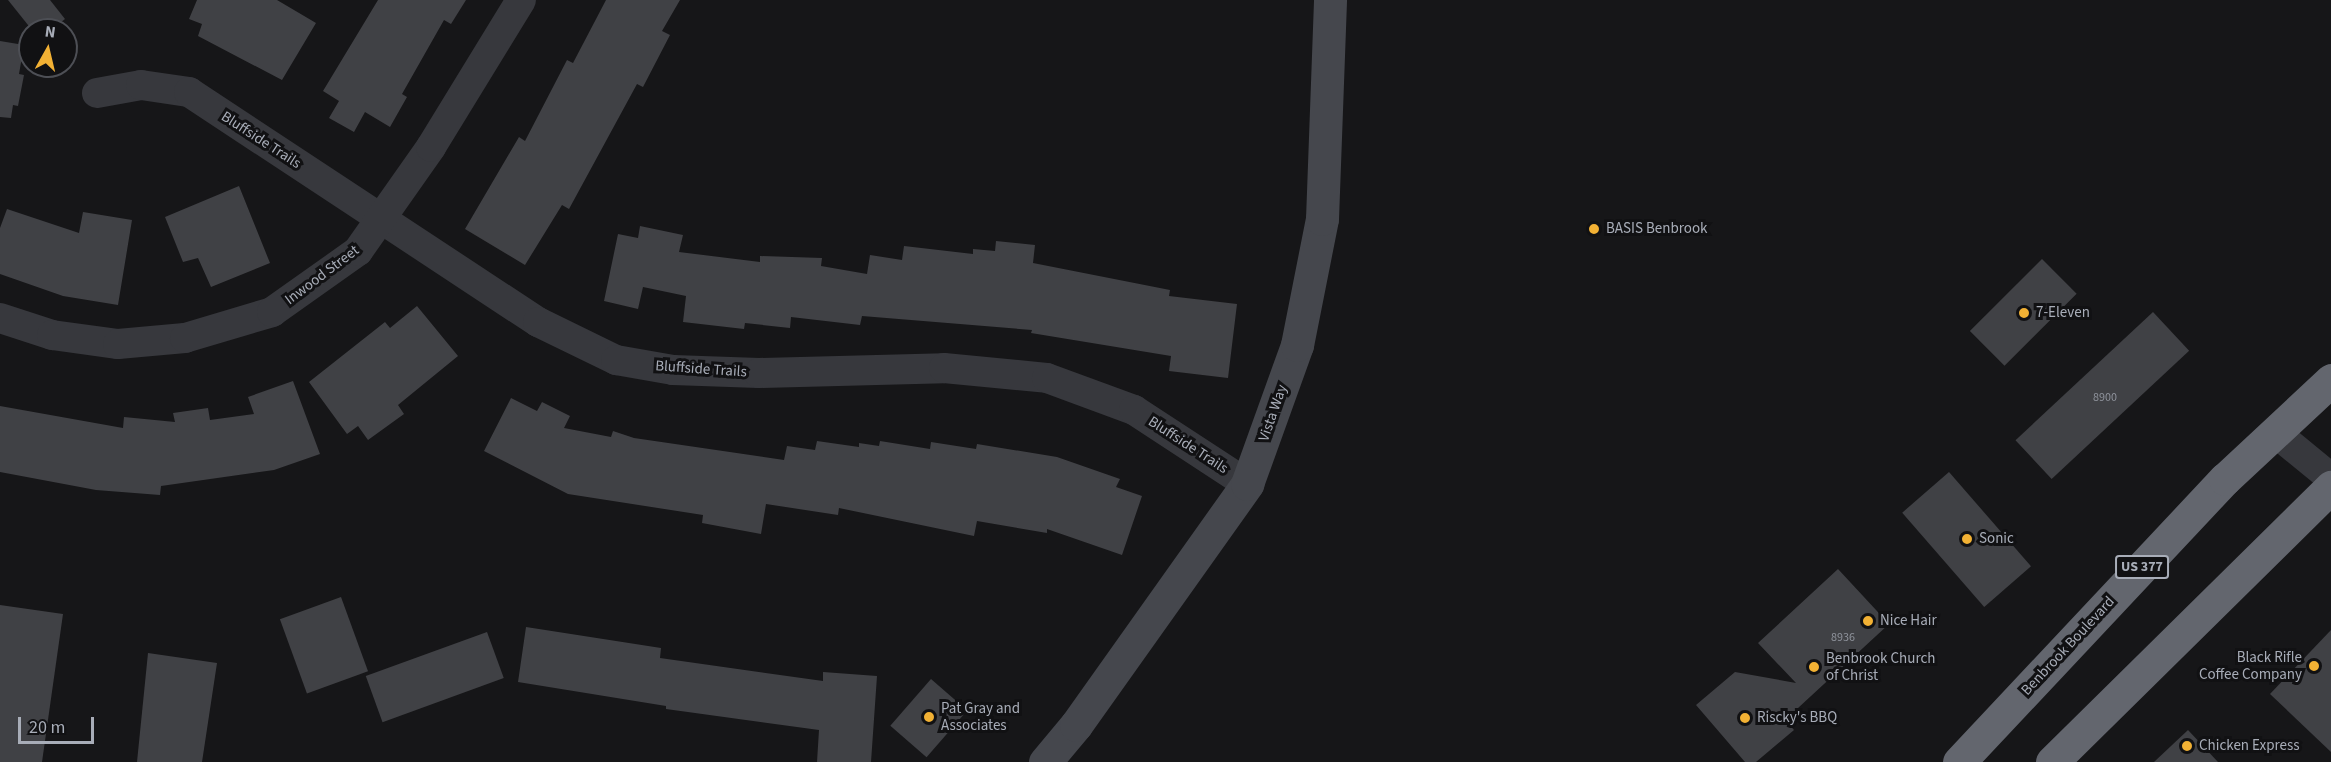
<!DOCTYPE html>
<style>
body{margin:0}
#map{position:relative;width:2331px;height:762px;overflow:hidden;background:#161618;font-family:"Source Sans 3",sans-serif}
div>[style]{position:absolute}
[style*='--x']{left:calc(var(--x)*1px);top:calc(var(--y)*1px);width:calc(var(--w)*1px);rotate:calc(var(--a)*1deg)}
.building>*{inset:0;background:#404145;transform-origin:0 0}
.street>*{height:30px;margin:-15px;padding:0 15px;transform-origin:15px;border-radius:15px;background:#37383d}
.secondary>*{height:33px;margin:-16.5px;padding:0 16.5px;transform-origin:16.5px;border-radius:16.5px;background:#45474d}
.highway>*{height:33px;margin:-16.5px;padding:0 16.5px;transform-origin:16.5px;border-radius:16.5px;background:#63666e}
.dots>*{width:16px;height:16px;translate:-50% -50%;box-sizing:border-box;border:3px solid #111113;border-radius:50%}
span{translate:-50% -50%;white-space:nowrap;text-align:center;line-height:1.15;-webkit-text-stroke:6px #111113;paint-order:stroke}
.number-label{font-size:12px;color:#8e929b}
.number-label span{-webkit-text-stroke-width:0}
.shield-label span{padding:2px 4px;background:#111113;border:2px solid;border-radius:4px;-webkit-text-stroke-width:0}
.shield-label{font-size:14px;color:#a8adb8;font-weight:700}
.street-label{font-size:15px;color:#a8adb8}
.poi-label{font-size:15px;color:#a8adb8}
.left{translate:0 -50%;text-align:left}
.right{translate:-100% -50%;text-align:right}
.north{position:absolute;left:18px;top:18px;width:60px;height:60px;box-sizing:border-box;background:#111113;border:2px solid #4d4f55;border-radius:50%;rotate:8deg;font-size:16px;font-weight:700;line-height:24px;text-align:center;color:#a8adb8}
.north::after{content:'';display:block;margin:auto;width:21px;height:27px;background:#f2b134;clip-path:polygon(50% 0,100% 100%,50% 72%,0 100%)}
.scale{position:absolute;left:18px;top:717px;width:76px;height:27px;box-sizing:border-box;border:3px solid #a8adb8;border-top:0;padding-left:8px;font-size:18px;line-height:21px;white-space:nowrap;color:#a8adb8;-webkit-text-stroke:4px #111113;paint-order:stroke}
</style>
<div id="map">
<div class="building">
<div style="clip-path:polygon(8px 0,50px 0,65px 19px,51px 30px,32px 30px)"></div>
<div style="clip-path:polygon(197px 0,277px 0,316px 23px,282px 80px,198px 36px,202px 24px,189px 19px)"></div>
<div style="clip-path:polygon(378px 0,466px 0,451px 24px,444px 20px,402px 94px,407px 97px,390px 127px,365px 112px,354px 132px,329px 118px,339px 101px,323px 91px)"></div>
<div style="clip-path:polygon(606px 0,680px 0,662px 31px,670px 35px,643px 87px,637px 84px,569px 209px,562px 205px,525px 265px,465px 229px,519px 137px,525px 141px,567px 60px,573px 63px)"></div>
<div style="clip-path:polygon(0 41px,24px 45px,19px 74px,24px 75px,18px 106px,13px 105px,11px 118px,0 117px)"></div>
<div style="clip-path:polygon(239px 186px,270px 263px,211px 287px,198px 258px,183px 262px,165px 217px)"></div>
<div style="clip-path:polygon(7px 209px,79px 233px,83px 212px,132px 220px,118px 305px,63px 296px,0 274px,0 228px)"></div>
<div style="clip-path:polygon(640px 226px,683px 235px,679px 252px,760px 262px,760px 256px,822px 258px,821px 266px,867px 274px,870px 255px,902px 260px,904px 246px,973px 254px,973px 249px,995px 251px,996px 241px,1035px 245px,1033px 263px,1170px 290px,1169px 296px,1237px 304px,1228px 378px,1169px 371px,1171px 356px,1031px 333px,1032px 330px,862px 316px,860px 325px,791px 317px,790px 328px,745px 323px,744px 329px,683px 322px,686px 296px,643px 287px,638px 309px,604px 301px,618px 234px,638px 238px)"></div>
<div style="left:2042px;top:259px;width:49px;height:102px;rotate:45deg"></div>
<div style="clip-path:polygon(417px 306px,458px 356px,398px 405px,404px 414px,368px 440px,358px 426px,347px 434px,309px 382px,385px 322px,390px 328px)"></div>
<div style="left:2153px;top:312px;width:53px;height:188px;rotate:47deg"></div>
<div style="clip-path:polygon(293px 381px,320px 454px,274px 470px,161px 486px,160px 495px,96px 490px,0 472px,0 406px,123px 428px,124px 417px,175px 422px,173px 413px,208px 408px,210px 420px,254px 414px,248px 397px)"></div>
<div style="clip-path:polygon(511px 398px,537px 411px,542px 402px,570px 416px,564px 428px,611px 437px,613px 431px,634px 438px,784px 460px,787px 446px,815px 450px,817px 441px,859px 447px,859px 443px,879px 446px,880px 441px,930px 449px,931px 442px,976px 449px,977px 444px,1057px 457px,1120px 479px,1116px 487px,1142px 496px,1122px 555px,1047px 529px,1047px 533px,977px 521px,974px 536px,839px 508px,838px 515px,766px 504px,761px 534px,702px 523px,703px 515px,568px 494px,484px 451px)"></div>
<div style="left:1949px;top:472px;width:125px;height:62px;rotate:49deg"></div>
<div style="clip-path:polygon(1838px 569px,1889px 624px,1785px 720px,1794px 730px,1756px 762px,1745px 762px,1696px 705px,1735px 672px,1796px 683px,1758px 643px)"></div>
<div style="left:341px;top:597px;width:79px;height:65px;rotate:70deg"></div>
<div style="clip-path:polygon(0 605px,63px 614px,42px 762px,0 762px)"></div>
<div style="clip-path:polygon(526px 627px,661px 648px,660px 658px,823px 681px,823px 672px,877px 676px,871px 762px,817px 762px,819px 730px,666px 709px,666px 706px,518px 682px)"></div>
<div style="clip-path:polygon(2331px 630px,2331px 752px,2270px 694px)"></div>
<div style="left:487px;top:632px;width:49px;height:129px;rotate:70deg"></div>
<div style="clip-path:polygon(148px 653px,217px 663px,202px 762px,137px 762px)"></div>
<div style="left:931px;top:679px;width:48px;height:62px;rotate:41deg"></div>
<div style="clip-path:polygon(2188px 730px,2218px 762px,2154px 762px)"></div>
</div>
<div class="street">
<div style="--x:97;--y:93;--w:45;--a:-10.3"></div>
<div style="--x:141;--y:85;--w:49;--a:8.3"></div>
<div style="--x:189;--y:92;--w:418;--a:33.4"></div>
<div style="--x:538;--y:322;--w:87;--a:26"></div>
<div style="--x:616;--y:360;--w:58;--a:10"></div>
<div style="--x:673;--y:370;--w:86;--a:2"></div>
<div style="--x:759;--y:373;--w:185;--a:-1.5"></div>
<div style="--x:944;--y:368;--w:103;--a:5.5"></div>
<div style="--x:1047;--y:378;--w:93;--a:20.2"></div>
<div style="--x:1134;--y:410;--w:135;--a:33.2"></div>
<div style="--x:0;--y:318;--w:55;--a:18.1"></div>
<div style="--x:52;--y:335;--w:67;--a:7.8"></div>
<div style="--x:118;--y:344;--w:67;--a:-5.1"></div>
<div style="--x:185;--y:338;--w:91;--a:-16.6"></div>
<div style="--x:272;--y:312;--w:105;--a:-35.3"></div>
<div style="--x:358;--y:251;--w:127;--a:-54.9"></div>
<div style="--x:431;--y:147;--w:172;--a:-58.5"></div>
<div style="--x:2276;--y:433;--w:71;--a:39.3"></div>
</div>
<div class="secondary">
<div style="--x:1045;--y:762;--w:48;--a:-50"></div>
<div style="--x:1076;--y:725;--w:296;--a:-54.6"></div>
<div style="--x:1247;--y:484;--w:148;--a:-70.2"></div>
<div style="--x:1297;--y:345;--w:128;--a:-78.8"></div>
<div style="--x:1322;--y:219;--w:219;--a:-87.9"></div>
</div>
<div class="highway">
<div style="--x:1959;--y:762;--w:388;--a:-46.8"></div>
<div style="--x:2225;--y:479;--w:145;--a:-43"></div>
<div style="--x:2052;--y:762;--w:392;--a:-44.6"></div>
</div>
<div class="dots">
<div style="left:1594px;top:229px;background:#f2b134"></div>
<div style="left:2024px;top:313px;background:#f2b134"></div>
<div style="left:1967px;top:539px;background:#f2b134"></div>
<div style="left:1868px;top:621px;background:#f2b134"></div>
<div style="left:2314px;top:666px;background:#f2b134"></div>
<div style="left:1814px;top:667px;background:#f2b134"></div>
<div style="left:929px;top:717px;background:#f2b134"></div>
<div style="left:1745px;top:718px;background:#f2b134"></div>
<div style="left:2187px;top:746px;background:#f2b134"></div>
</div>
<div class="number-label">
<span style="left:2105px;top:398px">8900</span>
<span style="left:1843px;top:638px">8936</span>
</div>
<div class="shield-label">
<span style="left:2142px;top:567px">US 377</span>
</div>
<div class="street-label">
<span style="left:261px;top:140px;rotate:33deg">Bluffside Trails</span>
<span style="left:322px;top:275px;rotate:-37deg">Inwood Street</span>
<span style="left:701px;top:369px;rotate:4deg">Bluffside Trails</span>
<span style="left:1273px;top:413px;rotate:-71deg">Vista Way</span>
<span style="left:1188px;top:445px;rotate:33deg">Bluffside Trails</span>
<span style="left:2068px;top:646px;rotate:-47deg">Benbrook Boulevard</span>
</div>
<div class="poi-label">
<span class="left" style="left:1606px;top:229px">BASIS Benbrook</span>
<span class="left" style="left:2036px;top:313px">7-Eleven</span>
<span class="left" style="left:1979px;top:539px">Sonic</span>
<span class="left" style="left:1880px;top:621px">Nice Hair</span>
<span class="right" style="left:2302px;top:666px">Black Rifle<br>Coffee Company</span>
<span class="left" style="left:1826px;top:667px">Benbrook Church<br>of Christ</span>
<span class="left" style="left:941px;top:717px">Pat Gray and<br>Associates</span>
<span class="left" style="left:1757px;top:718px">Riscky's BBQ</span>
<span class="left" style="left:2199px;top:746px">Chicken Express</span>
</div>
<div class="north">N</div>
<div class="scale">20 m</div>
</div>
